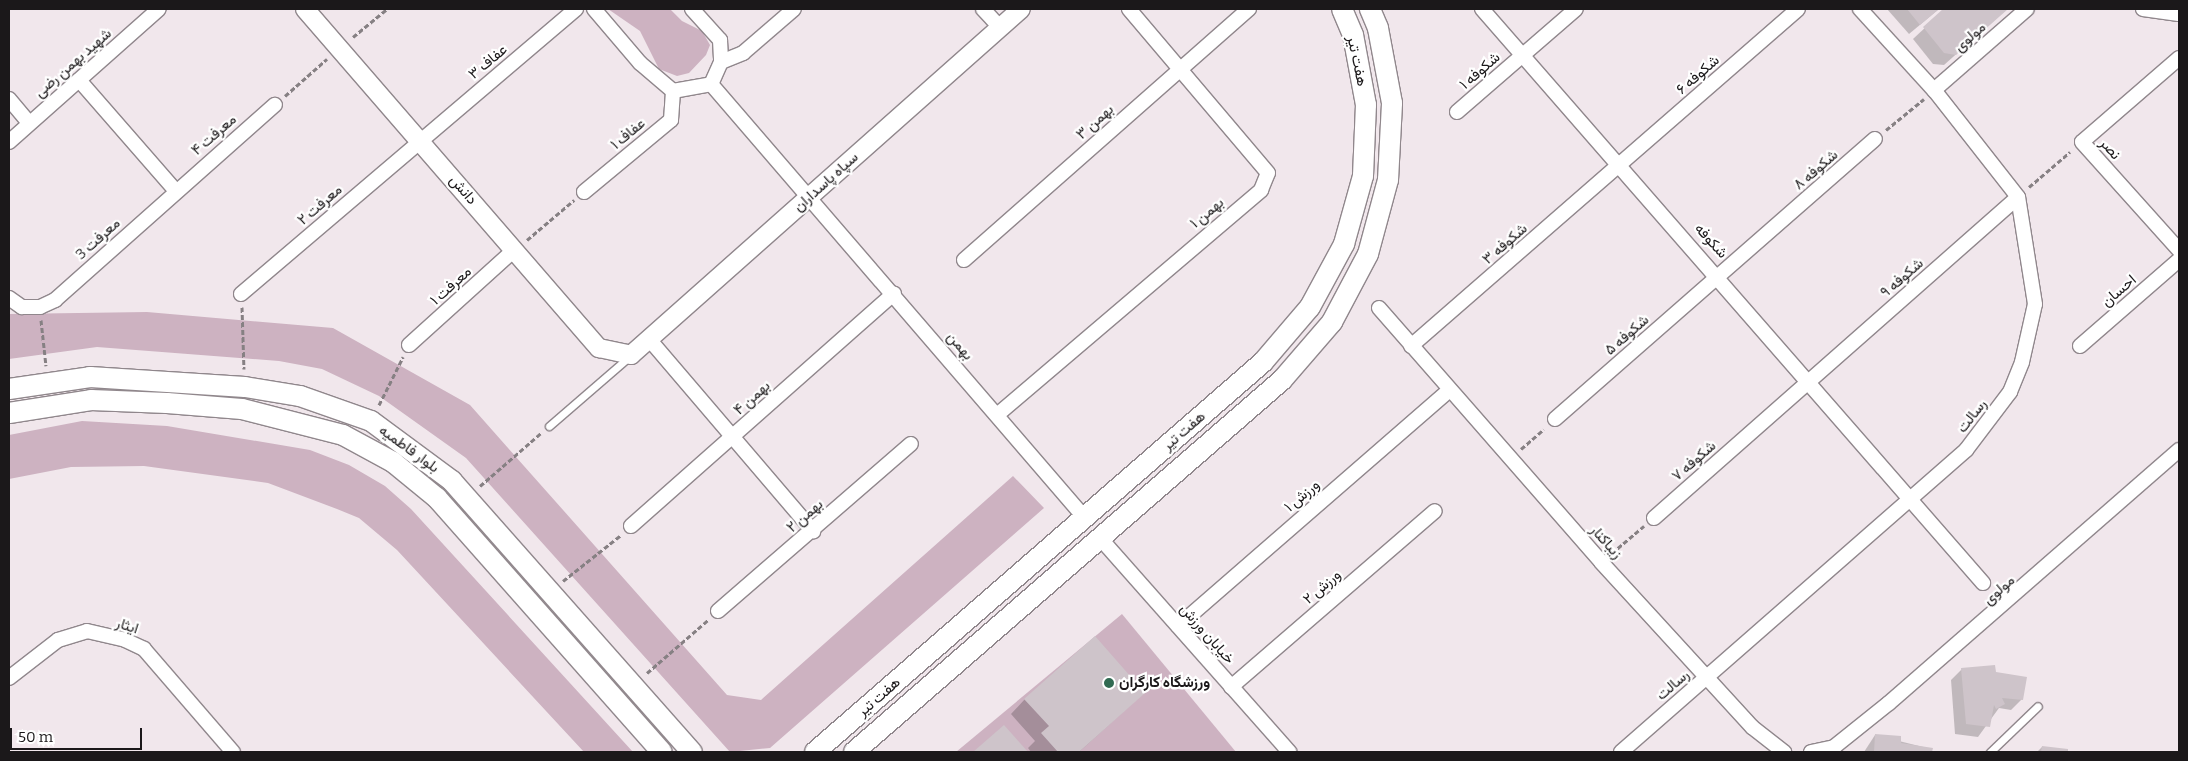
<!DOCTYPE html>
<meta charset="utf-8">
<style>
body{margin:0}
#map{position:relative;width:2188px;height:761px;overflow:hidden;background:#f1e7ec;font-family:Bitter,Vazirmatn,serif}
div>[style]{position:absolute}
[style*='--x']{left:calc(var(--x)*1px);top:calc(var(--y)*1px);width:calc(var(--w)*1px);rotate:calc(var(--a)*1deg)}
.green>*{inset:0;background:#cdb2c1}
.shadow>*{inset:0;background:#0003}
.building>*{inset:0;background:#cec4ca}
.path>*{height:3px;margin-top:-1.5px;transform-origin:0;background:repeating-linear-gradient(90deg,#868083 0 5px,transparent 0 7.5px)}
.roads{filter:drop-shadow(1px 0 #90878c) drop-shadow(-1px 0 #90878c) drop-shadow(0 1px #90878c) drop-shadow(0 -1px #90878c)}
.service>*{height:7px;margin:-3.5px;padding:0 3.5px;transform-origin:3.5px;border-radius:3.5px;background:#fff}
.minor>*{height:14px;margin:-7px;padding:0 7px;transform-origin:7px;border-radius:7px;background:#fff}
.tertiary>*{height:18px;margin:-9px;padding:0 9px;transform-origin:9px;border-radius:9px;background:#fff}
.secondary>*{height:20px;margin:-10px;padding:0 10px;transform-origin:10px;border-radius:10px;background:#fff}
.dots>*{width:14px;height:14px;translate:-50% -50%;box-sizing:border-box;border:2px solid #fff;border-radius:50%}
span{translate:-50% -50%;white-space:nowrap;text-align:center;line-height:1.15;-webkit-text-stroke:4.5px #fff;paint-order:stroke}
.street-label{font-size:15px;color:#1b181a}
.poi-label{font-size:15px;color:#1b181a;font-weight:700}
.left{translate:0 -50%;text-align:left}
.frame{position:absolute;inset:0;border:10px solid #1b181a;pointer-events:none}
.scale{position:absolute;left:10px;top:728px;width:132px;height:22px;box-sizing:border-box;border:2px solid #1b181a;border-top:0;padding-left:6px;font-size:15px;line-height:18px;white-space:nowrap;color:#1b181a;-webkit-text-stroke:4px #fff;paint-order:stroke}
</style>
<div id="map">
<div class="green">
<div style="clip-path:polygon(608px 9px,670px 9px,682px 21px,702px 31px,710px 45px,706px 55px,689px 73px,677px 76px,659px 69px,640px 31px)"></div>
<div style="clip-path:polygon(147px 312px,333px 328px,470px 405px,727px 695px,761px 700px,1013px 476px,1044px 508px,770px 748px,730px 752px,466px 458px,379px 396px,322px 369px,279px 361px,97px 347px,9px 359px,9px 314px)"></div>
<div style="clip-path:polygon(82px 421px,167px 426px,310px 450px,349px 465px,385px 486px,411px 509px,633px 752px,584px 752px,397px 550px,359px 518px,337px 509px,268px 483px,144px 466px,71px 467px,9px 479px,9px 435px)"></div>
<div style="clip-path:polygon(1122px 614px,1236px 752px,956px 752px)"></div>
</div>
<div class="shadow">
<div style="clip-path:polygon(1887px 9px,1939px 9px,1909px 34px)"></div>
<div style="clip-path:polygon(1945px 9px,2007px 9px,1944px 65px,1933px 64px,1913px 39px)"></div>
<div style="clip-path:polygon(1962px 669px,1994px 673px,2022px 699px,2011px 710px,1999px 708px,1978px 737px,1955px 734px,1951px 680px)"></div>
<div style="clip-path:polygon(1144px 693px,1079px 752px,1031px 752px,1028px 748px,1035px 741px,1011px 714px,1025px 699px)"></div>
<div style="clip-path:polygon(1004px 727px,1027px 752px,975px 752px)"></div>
<div style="clip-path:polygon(1875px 735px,1931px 749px,1931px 752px,1864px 752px)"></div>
<div style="clip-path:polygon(2042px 747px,2067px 750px,2067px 752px,2037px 752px)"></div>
</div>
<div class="building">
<div style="clip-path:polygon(1907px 9px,1939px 9px,1920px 25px)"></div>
<div style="clip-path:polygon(1943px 9px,2008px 9px,1956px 55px,1944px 53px,1923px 27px)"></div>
<div style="clip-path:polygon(1095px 636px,1145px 693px,1079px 752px,1058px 752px,1041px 733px,1049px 726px,1024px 699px)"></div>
<div style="clip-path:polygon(1995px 665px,1996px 672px,2027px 677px,2023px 700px,2002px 698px,2005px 704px,1996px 709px,1994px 705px,1990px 727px,1966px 724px,1961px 668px)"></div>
<div style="clip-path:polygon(1004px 725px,1028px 752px,973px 752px)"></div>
<div style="clip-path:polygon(1875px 734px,1901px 736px,1901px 743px,1933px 748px,1932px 752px,1874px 752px)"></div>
<div style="clip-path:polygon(2042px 746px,2068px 749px,2068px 752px,2041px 752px)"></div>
</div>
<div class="path">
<div style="--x:353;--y:37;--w:44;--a:-39.5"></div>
<div style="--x:285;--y:96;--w:56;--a:-41.4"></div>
<div style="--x:1886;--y:130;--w:49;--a:-39.2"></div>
<div style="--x:2029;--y:187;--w:54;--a:-40.5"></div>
<div style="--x:527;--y:240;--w:62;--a:-40.4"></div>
<div style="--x:242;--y:307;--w:62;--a:88.2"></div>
<div style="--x:41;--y:320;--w:46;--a:83.8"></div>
<div style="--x:379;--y:405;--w:54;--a:-63.4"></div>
<div style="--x:1521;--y:449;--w:30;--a:-41"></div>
<div style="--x:480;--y:486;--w:81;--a:-41"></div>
<div style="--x:1612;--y:553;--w:42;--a:-40.2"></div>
<div style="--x:563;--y:581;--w:74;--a:-38.4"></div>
<div style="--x:647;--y:673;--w:81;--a:-41"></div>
</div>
<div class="roads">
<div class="service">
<div style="--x:549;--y:426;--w:106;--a:-40.8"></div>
<div style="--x:1990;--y:752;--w:66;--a:-43.8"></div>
</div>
<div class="minor">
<div style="--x:594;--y:9;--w:71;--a:49.6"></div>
<div style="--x:640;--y:63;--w:43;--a:40.3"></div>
<div style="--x:673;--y:91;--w:39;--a:-10"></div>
<div style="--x:692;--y:9;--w:42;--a:47.9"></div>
<div style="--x:720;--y:40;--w:22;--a:87"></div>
<div style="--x:721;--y:62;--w:24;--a:114"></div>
<div style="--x:983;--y:9;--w:25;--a:47"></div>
<div style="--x:1482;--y:9;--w:762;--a:48.88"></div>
<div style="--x:2143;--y:9;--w:36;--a:8"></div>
<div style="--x:2179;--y:58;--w:128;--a:139.1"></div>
<div style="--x:2082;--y:142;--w:145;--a:48.1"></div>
<div style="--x:721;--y:62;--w:24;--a:-22"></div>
<div style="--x:743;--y:53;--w:67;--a:-40.8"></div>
<div style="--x:79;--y:80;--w:146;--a:48.9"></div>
<div style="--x:711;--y:84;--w:572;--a:49.26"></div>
<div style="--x:1934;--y:90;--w:123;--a:-41.1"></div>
<div style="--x:9;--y:99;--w:31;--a:50"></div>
<div style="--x:1457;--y:112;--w:157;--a:-40.9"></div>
<div style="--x:9;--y:142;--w:200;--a:-41.6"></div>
<div style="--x:584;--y:192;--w:113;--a:-39.6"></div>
<div style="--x:671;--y:120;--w:29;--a:-86"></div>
<div style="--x:964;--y:260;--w:380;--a:-41.4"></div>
<div style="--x:241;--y:294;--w:440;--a:-40.4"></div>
<div style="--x:9;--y:298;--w:16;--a:35"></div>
<div style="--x:22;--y:307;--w:18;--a:0"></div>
<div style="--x:40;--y:307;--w:17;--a:-25"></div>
<div style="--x:55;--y:300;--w:294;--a:-41.6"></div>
<div style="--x:1379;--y:308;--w:337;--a:48.8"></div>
<div style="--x:1601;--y:562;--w:224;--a:47.5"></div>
<div style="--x:1752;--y:727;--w:41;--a:38"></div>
<div style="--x:649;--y:339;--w:253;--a:49.5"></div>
<div style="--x:409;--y:345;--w:142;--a:-42.1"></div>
<div style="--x:1411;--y:346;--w:513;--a:-41.05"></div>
<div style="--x:2080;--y:346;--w:131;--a:-41"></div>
<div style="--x:997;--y:415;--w:347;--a:-40.4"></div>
<div style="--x:1261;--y:190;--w:18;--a:-68"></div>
<div style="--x:1268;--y:173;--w:215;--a:-130.3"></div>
<div style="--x:1555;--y:419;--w:425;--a:-41.2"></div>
<div style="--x:1654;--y:518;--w:485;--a:-41.4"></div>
<div style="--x:631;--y:526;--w:351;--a:-41.5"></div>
<div style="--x:1100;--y:538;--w:286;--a:48.5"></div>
<div style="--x:718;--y:611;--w:255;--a:-40.9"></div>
<div style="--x:1178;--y:626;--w:358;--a:-41"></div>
<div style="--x:9;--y:678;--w:62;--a:-37.8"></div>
<div style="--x:58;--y:640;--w:30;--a:-17"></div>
<div style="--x:87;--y:631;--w:39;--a:13"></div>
<div style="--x:125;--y:640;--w:21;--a:25"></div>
<div style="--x:144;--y:649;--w:136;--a:49.2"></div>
<div style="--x:1231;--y:687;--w:269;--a:-40.8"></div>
<div style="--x:1621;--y:752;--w:459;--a:-41.2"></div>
<div style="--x:1966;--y:450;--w:73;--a:-52.8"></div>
<div style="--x:2010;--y:392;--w:32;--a:-68"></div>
<div style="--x:2022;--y:362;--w:59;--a:-77.4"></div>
<div style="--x:2035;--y:304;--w:108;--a:-99"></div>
<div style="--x:2018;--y:197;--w:136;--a:-128.1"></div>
<div style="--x:1934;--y:90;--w:110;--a:-132.4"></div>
<div style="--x:1811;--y:752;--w:24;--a:-12"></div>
<div style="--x:1834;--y:747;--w:70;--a:-38.7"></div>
<div style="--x:1889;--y:703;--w:385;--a:-41.1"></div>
</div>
<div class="tertiary">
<div style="--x:305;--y:9;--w:449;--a:49.1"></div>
<div style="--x:599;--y:348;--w:33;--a:12"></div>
<div style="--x:631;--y:355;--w:521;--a:-41.58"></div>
</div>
<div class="secondary">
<div style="--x:9;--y:389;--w:82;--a:-8.4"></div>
<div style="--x:90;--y:377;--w:155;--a:3.7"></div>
<div style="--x:245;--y:387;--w:56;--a:9.3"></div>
<div style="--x:300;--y:396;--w:75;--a:19.4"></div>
<div style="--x:371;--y:421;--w:101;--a:36.5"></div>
<div style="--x:452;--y:481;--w:362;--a:48.5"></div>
<div style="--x:9;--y:413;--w:83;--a:-9"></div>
<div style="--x:91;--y:400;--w:76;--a:2.3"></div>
<div style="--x:167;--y:403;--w:75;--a:4.6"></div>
<div style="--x:242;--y:409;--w:104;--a:14.4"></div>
<div style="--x:343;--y:435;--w:57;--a:28.4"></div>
<div style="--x:393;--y:462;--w:57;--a:39.3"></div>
<div style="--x:437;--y:498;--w:339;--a:48.5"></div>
<div style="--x:815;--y:752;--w:594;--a:-41.04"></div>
<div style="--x:1263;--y:362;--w:72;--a:-49.5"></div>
<div style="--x:1310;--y:307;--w:72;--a:-61.6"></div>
<div style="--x:1344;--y:244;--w:71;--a:-74.4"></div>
<div style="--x:1363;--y:176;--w:71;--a:-87.6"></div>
<div style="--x:1366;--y:105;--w:71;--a:-100.5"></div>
<div style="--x:1353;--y:35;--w:28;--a:-113"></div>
<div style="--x:854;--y:752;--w:567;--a:-41"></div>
<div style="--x:1282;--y:380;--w:77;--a:-49.2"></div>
<div style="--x:1332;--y:322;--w:77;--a:-62.1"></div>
<div style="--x:1368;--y:254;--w:77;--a:-74.9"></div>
<div style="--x:1388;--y:180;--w:77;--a:-87"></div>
<div style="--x:1392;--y:103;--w:76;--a:-100.6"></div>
<div style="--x:1378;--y:28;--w:21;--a:-113"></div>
</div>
</div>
<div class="dots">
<div style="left:1109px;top:683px;background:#316a52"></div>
</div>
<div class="street-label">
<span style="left:1970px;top:37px;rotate:-41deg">مولوی</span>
<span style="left:1357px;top:61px;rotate:78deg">هفت تیر</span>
<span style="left:488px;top:62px;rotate:-40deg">عفاف ۳</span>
<span style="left:73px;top:63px;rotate:-41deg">شهید بهمن رضی</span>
<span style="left:1480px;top:71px;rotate:-41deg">شکوفه ۱</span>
<span style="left:1698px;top:75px;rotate:-41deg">شکوفه ۶</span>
<span style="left:1095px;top:122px;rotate:-42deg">بهمن ۳</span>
<span style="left:628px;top:134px;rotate:-40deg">عفاف ۱</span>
<span style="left:214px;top:135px;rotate:-41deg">معرفت ۴</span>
<span style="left:2110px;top:149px;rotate:48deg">نصر</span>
<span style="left:1816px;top:170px;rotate:-41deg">شکوفه ۸</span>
<span style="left:826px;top:182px;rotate:-42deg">سپاه پاسداران</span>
<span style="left:463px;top:190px;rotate:49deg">دانش</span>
<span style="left:320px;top:205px;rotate:-41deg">معرفت ۲</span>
<span style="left:1207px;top:213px;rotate:-40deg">بهمن ۱</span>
<span style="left:98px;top:239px;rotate:-42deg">معرفت 3</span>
<span style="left:1711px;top:241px;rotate:48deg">شکوفه</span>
<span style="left:1505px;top:244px;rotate:-41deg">شکوفه ۳</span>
<span style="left:1902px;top:278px;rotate:-41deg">شکوفه ۹</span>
<span style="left:451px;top:286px;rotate:-42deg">معرفت ۱</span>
<span style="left:2119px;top:291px;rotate:-41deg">احسان</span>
<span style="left:1627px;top:335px;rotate:-41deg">شکوفه ۵</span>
<span style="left:960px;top:346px;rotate:50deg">بهمن</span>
<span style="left:752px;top:398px;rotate:-42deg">بهمن ۴</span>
<span style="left:1972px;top:416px;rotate:-52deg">رسالت</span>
<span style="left:1184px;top:431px;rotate:-41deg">هفت تیر</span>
<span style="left:409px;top:449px;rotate:36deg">بلوار فاطمیه</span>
<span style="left:1694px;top:461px;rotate:-41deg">شکوفه ۷</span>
<span style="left:1302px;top:496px;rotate:-41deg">ورزش ۱</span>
<span style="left:805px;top:516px;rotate:-41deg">بهمن ۲</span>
<span style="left:1606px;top:542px;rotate:48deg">زیباکنار</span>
<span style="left:1322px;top:587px;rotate:-41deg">ورزش ۲</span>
<span style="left:1999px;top:590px;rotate:-41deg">مولوی</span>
<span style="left:127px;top:626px;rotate:18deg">ایثار</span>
<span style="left:1207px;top:634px;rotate:49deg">خیابان ورزش</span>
<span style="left:1673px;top:685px;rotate:-41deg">رسالت</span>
<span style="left:879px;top:697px;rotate:-41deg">هفت تیر</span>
</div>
<div class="poi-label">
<span class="left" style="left:1119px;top:683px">ورزشگاه کارگران</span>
</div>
<div class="frame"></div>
<div class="scale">50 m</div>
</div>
